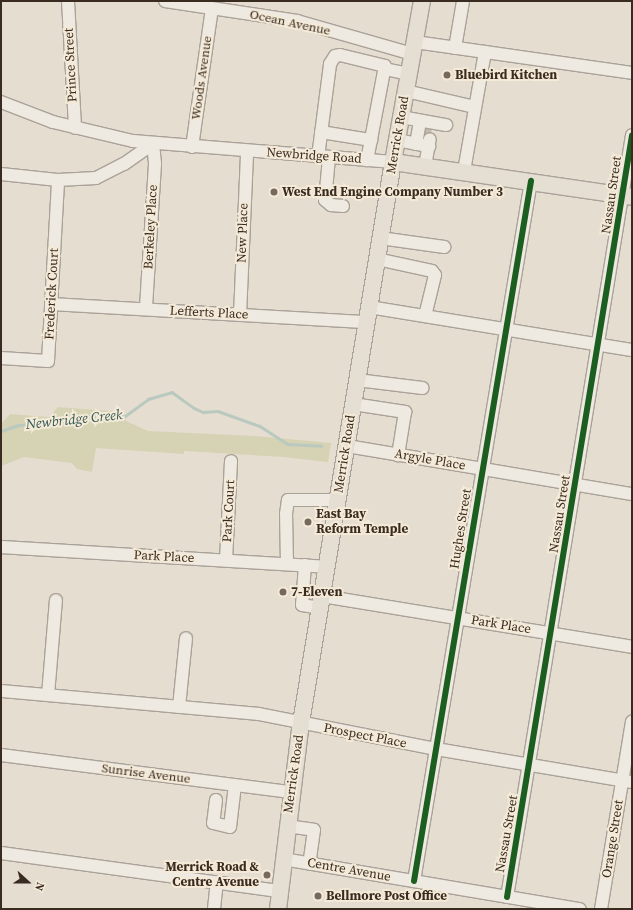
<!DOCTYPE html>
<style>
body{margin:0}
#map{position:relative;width:633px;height:910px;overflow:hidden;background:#e5ddd0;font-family:"Source Serif 4",serif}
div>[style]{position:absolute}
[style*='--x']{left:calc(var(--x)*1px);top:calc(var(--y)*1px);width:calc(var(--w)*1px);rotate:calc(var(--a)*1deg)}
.green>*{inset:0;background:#d5d3b3}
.stream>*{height:2.5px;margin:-1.25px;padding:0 1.25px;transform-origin:1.25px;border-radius:1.25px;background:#bac9bf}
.minor-tunnel>*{height:12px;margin-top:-6px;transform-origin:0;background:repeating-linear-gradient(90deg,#c3b9ad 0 12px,transparent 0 18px)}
.roads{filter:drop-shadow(1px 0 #aaa298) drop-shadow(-1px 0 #aaa298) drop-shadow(0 1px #aaa298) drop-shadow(0 -1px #aaa298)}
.minor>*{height:12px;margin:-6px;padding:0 6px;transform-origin:6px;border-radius:6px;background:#eee9e1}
.major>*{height:16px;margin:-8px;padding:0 8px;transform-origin:8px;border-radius:8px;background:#e4ded3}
.cycleway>*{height:6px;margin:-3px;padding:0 3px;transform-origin:3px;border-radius:3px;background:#1b5e20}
.dots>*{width:11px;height:11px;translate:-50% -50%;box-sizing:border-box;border:2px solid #f4ead7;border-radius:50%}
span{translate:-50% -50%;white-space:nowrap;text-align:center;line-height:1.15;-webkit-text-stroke:4px #f4ead7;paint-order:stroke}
.street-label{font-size:13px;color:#392b20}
.poi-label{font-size:13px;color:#392b20;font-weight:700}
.left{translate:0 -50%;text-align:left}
.right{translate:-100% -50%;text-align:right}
.water-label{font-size:14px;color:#305853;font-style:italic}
.frame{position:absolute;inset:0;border:2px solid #392b20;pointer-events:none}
.north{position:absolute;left:8px;top:862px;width:40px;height:40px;-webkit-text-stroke:3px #f4ead7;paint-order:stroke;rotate:111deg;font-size:11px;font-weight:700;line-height:16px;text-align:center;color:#392b20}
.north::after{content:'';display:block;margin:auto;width:14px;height:18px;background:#392b20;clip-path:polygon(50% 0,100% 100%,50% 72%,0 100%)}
</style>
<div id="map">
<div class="green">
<div style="clip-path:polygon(58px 407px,122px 412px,126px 421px,148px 431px,255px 436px,331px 443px,328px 462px,283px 457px,184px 451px,184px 454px,96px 448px,92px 472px,77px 469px,72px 463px,24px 457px,1px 466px,1px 424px,10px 414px,49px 417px)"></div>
</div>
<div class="stream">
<div style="--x:1;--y:431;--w:18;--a:-19"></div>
<div style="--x:18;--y:425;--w:34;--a:-3"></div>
<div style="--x:52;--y:423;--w:49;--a:-10.6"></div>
<div style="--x:100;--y:414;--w:25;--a:5"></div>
<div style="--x:125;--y:416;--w:29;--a:-36"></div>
<div style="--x:148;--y:399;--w:25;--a:-16"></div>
<div style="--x:172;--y:392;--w:27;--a:36"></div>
<div style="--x:194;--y:408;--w:10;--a:24"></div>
<div style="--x:203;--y:412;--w:15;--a:-4"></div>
<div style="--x:218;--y:411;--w:45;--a:19.7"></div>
<div style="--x:260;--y:426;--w:33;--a:33"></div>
<div style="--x:288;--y:444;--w:33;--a:3"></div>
</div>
<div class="minor-tunnel">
<div style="--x:424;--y:138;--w:11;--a:-80"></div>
</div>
<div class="roads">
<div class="minor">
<div style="--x:68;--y:1;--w:127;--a:86.8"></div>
<div style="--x:165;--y:1;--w:134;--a:8.6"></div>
<div style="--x:297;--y:21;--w:121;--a:15.9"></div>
<div style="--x:415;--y:42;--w:219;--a:8.1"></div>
<div style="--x:455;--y:48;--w:48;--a:-80.3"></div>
<div style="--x:385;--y:69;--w:25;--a:12"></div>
<div style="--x:406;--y:91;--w:71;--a:13.1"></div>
<div style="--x:1;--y:102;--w:56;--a:21"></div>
<div style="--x:53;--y:122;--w:82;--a:13.4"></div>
<div style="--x:133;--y:141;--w:261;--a:4.6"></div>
<div style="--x:401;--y:117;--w:46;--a:10.1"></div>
<div style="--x:321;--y:132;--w:51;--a:9.1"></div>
<div style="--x:397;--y:140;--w:33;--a:11"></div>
<div style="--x:416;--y:144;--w:23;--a:-80"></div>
<div style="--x:192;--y:147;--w:140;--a:-81.8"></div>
<div style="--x:318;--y:157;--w:94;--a:-82.6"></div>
<div style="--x:330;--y:64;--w:9;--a:-58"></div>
<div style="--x:335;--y:56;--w:5;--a:-11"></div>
<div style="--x:340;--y:55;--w:46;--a:13.7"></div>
<div style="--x:385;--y:66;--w:96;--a:100.8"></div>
<div style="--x:329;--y:158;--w:42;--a:95.4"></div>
<div style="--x:325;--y:200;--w:8;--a:40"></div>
<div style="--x:331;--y:205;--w:12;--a:5"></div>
<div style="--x:425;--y:166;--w:27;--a:-80"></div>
<div style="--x:464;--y:171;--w:121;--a:-80"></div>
<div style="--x:1;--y:174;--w:57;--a:6"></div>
<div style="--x:58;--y:180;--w:38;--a:-3"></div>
<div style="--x:96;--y:178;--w:31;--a:-27"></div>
<div style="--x:124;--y:164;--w:35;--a:-35"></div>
<div style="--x:153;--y:144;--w:20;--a:84"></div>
<div style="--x:155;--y:164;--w:145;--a:93.6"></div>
<div style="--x:380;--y:238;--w:65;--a:8"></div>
<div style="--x:377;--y:259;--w:56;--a:12.3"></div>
<div style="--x:432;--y:271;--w:5;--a:53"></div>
<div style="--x:435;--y:275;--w:42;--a:103.7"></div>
<div style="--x:51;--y:304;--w:317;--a:3.3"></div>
<div style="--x:369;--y:307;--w:266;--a:9.3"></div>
<div style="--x:240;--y:315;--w:163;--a:-87.5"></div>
<div style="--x:1;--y:358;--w:47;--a:3.7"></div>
<div style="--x:48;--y:361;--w:181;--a:-86.8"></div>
<div style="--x:357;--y:380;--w:66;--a:6.9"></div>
<div style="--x:353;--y:404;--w:53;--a:8.7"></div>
<div style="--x:405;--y:412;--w:44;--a:99.2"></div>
<div style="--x:347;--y:446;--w:289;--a:9.6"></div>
<div style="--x:1;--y:547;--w:327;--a:3.5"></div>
<div style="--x:226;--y:560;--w:99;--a:-87.1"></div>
<div style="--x:287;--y:564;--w:50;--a:-91.1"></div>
<div style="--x:286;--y:514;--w:14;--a:-82"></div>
<div style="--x:288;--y:500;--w:50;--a:0"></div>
<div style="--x:305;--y:565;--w:40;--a:94.3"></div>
<div style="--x:302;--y:605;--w:18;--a:9"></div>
<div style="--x:322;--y:596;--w:314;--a:9.3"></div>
<div style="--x:1;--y:691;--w:259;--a:5.1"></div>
<div style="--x:259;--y:714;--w:180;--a:11.2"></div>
<div style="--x:436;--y:749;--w:199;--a:9.6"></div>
<div style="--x:48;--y:695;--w:95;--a:-85.2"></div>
<div style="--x:179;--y:707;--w:69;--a:-84.2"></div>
<div style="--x:1;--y:755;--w:292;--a:7.3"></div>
<div style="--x:216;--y:800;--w:23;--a:97"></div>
<div style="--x:213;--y:823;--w:17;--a:13"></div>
<div style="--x:230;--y:827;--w:42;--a:-83.2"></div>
<div style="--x:287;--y:826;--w:27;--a:8"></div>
<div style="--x:314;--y:830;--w:34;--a:98"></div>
<div style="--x:1;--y:853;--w:282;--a:7.8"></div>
<div style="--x:283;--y:859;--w:301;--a:9.6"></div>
<div style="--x:414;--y:881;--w:710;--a:-80.51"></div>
<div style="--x:507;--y:897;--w:772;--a:-80.68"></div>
<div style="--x:214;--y:909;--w:27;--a:-84"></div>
<div style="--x:601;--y:909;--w:190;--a:-80.6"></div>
</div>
<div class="major">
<div style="--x:393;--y:162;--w:242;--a:8.3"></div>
<div style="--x:278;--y:909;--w:181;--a:-83"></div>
<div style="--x:300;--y:729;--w:575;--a:-80.69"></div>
<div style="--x:393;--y:162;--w:164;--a:-79.8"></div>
</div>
</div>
<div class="cycleway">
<div style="--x:414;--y:881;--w:710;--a:-80.51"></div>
<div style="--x:507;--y:897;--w:772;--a:-80.68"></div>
</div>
<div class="dots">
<div style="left:447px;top:75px;background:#75695e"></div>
<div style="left:274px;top:192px;background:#75695e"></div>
<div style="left:308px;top:522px;background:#75695e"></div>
<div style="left:283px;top:592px;background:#75695e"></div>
<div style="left:267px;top:875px;background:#75695e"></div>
<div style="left:318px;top:896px;background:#75695e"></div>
</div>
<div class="street-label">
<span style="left:290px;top:23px;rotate:12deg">Ocean Avenue</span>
<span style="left:71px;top:65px;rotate:-93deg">Prince Street</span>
<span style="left:202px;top:78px;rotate:-82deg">Woods Avenue</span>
<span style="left:398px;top:135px;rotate:-80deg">Merrick Road</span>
<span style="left:314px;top:156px;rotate:4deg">Newbridge Road</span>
<span style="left:612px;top:195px;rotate:-82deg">Nassau Street</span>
<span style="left:151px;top:227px;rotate:-87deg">Berkeley Place</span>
<span style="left:243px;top:233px;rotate:-88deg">New Place</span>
<span style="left:52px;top:294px;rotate:-87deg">Frederick Court</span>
<span style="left:209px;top:313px;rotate:3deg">Lefferts Place</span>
<span style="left:345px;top:454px;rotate:-81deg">Merrick Road</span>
<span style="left:430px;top:460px;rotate:10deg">Argyle Place</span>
<span style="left:229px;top:511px;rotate:-87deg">Park Court</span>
<span style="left:560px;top:514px;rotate:-81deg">Nassau Street</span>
<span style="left:461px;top:529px;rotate:-81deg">Hughes Street</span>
<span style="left:164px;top:557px;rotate:3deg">Park Place</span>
<span style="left:501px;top:625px;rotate:9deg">Park Place</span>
<span style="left:365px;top:736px;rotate:11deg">Prospect Place</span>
<span style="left:146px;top:774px;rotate:7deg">Sunrise Avenue</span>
<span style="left:294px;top:774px;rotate:-82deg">Merrick Road</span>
<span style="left:507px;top:834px;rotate:-80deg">Nassau Street</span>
<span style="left:613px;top:839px;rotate:-81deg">Orange Street</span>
<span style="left:349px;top:870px;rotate:10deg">Centre Avenue</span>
</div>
<div class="poi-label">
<span class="left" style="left:455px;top:75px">Bluebird Kitchen</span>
<span class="left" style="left:282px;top:192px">West End Engine Company Number 3</span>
<span class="left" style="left:316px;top:522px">East Bay<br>Reform Temple</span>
<span class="left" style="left:291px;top:592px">7-Eleven</span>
<span class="right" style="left:259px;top:875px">Merrick Road &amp;<br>Centre Avenue</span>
<span class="left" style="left:326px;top:896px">Bellmore Post Office</span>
</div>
<div class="water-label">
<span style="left:74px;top:419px;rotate:-6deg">Newbridge Creek</span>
</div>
<div class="frame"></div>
<div class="north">N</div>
</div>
